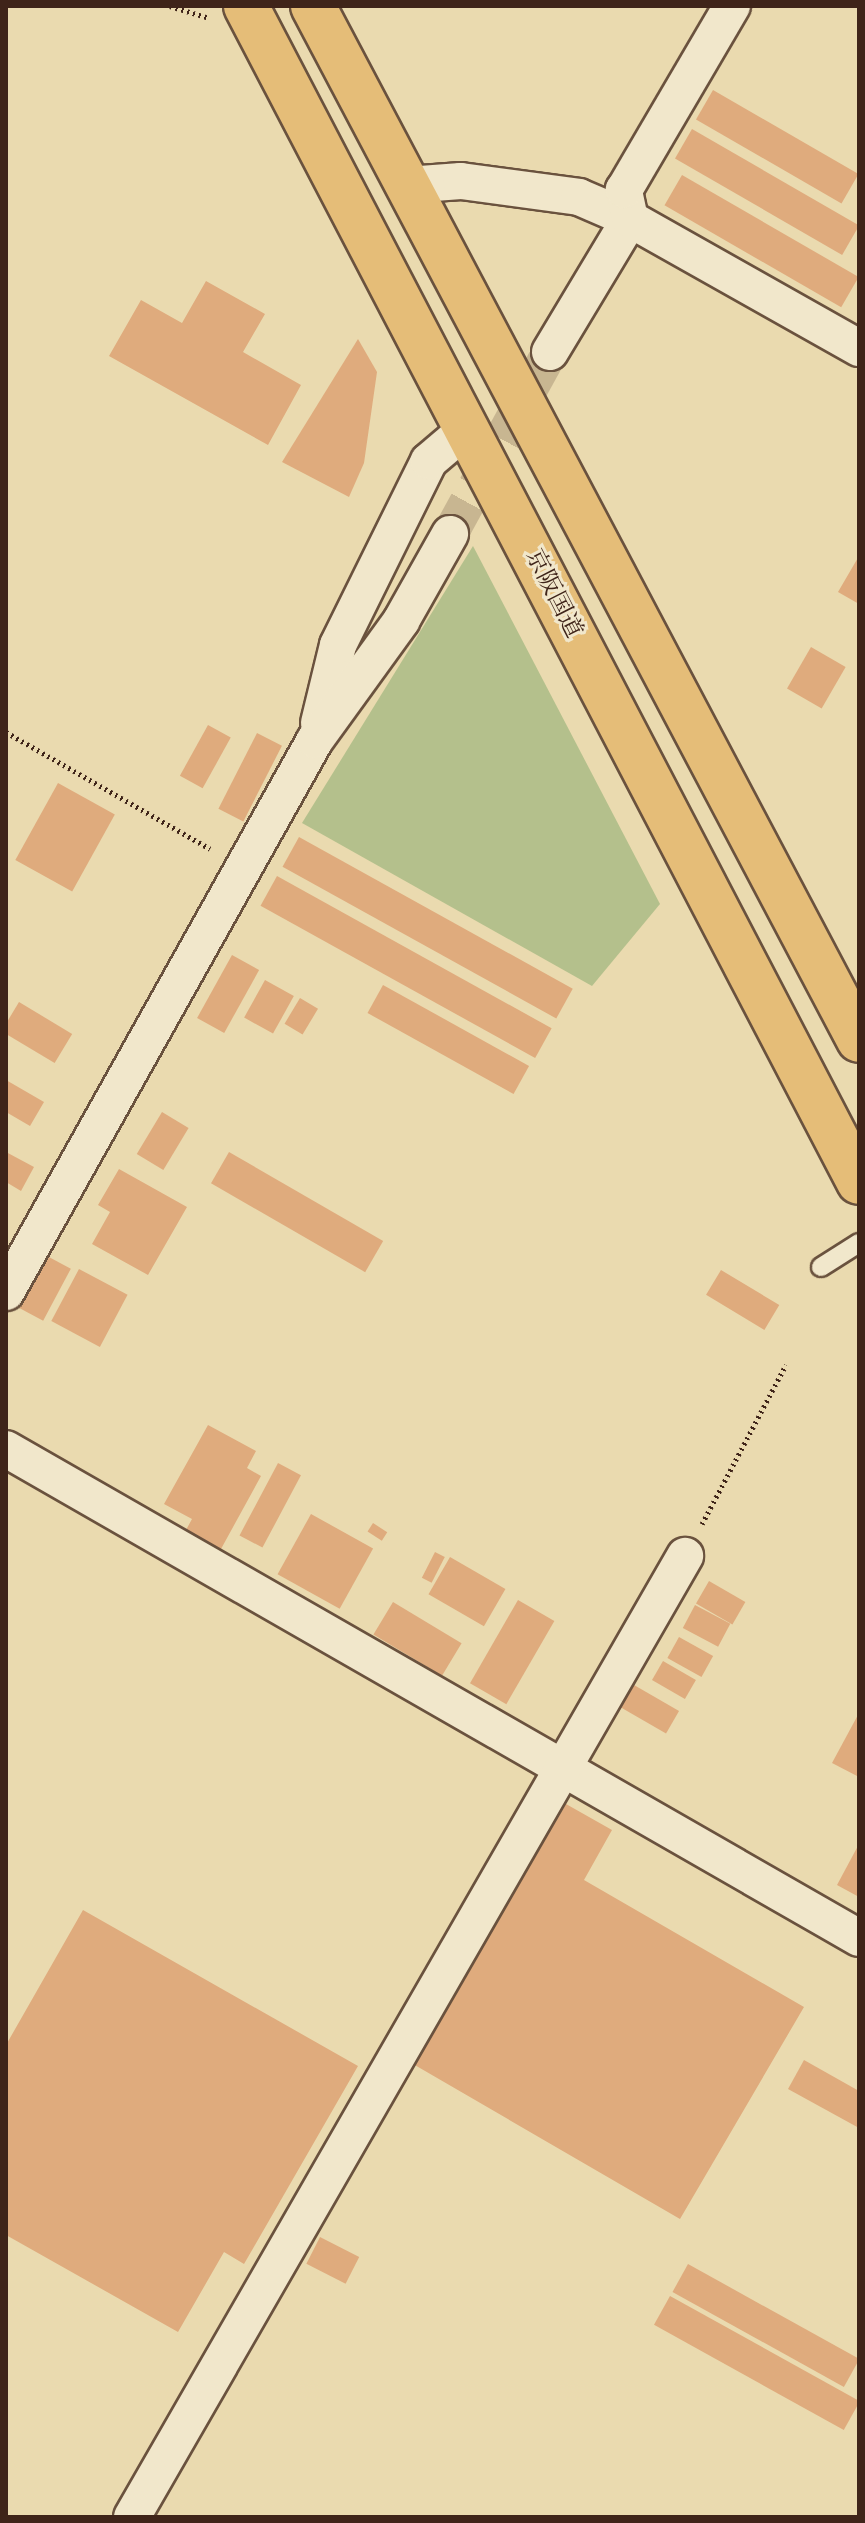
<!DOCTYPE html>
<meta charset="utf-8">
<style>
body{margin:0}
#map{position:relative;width:865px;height:2523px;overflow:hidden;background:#eadaaf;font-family:"Libre Caslon Text","Noto Serif JP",serif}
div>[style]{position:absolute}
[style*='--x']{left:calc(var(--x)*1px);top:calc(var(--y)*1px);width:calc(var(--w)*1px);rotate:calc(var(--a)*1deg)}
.green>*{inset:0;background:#b4c08c}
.building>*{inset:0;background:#dfab7d;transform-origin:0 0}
.street-tunnel>*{height:36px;margin-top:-18px;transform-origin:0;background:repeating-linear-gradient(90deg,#c8b691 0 36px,transparent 0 54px)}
.path>*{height:5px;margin-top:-2.5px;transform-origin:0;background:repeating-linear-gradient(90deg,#3f2419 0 2px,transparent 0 6px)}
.roads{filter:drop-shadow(2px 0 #6a523e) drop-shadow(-2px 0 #6a523e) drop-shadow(0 2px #6a523e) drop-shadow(0 -2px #6a523e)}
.lane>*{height:18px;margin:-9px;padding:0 9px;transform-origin:9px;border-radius:9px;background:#f1e7cb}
.street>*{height:36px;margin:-18px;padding:0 18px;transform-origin:18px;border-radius:18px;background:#f1e7cb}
.highway>*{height:44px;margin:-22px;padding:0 22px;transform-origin:22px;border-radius:22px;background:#e5bd78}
span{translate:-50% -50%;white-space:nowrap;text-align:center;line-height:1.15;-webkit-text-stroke:6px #f1e7cb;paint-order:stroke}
.street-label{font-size:24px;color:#3f2419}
.frame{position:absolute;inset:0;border:8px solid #3f2419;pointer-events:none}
</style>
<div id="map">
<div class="green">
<div style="clip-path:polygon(473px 546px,660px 904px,592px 986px,302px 823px)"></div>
</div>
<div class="building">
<div style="left:713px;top:90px;width:168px;height:34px;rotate:30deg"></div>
<div style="left:692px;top:129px;width:193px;height:34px;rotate:30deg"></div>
<div style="left:682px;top:175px;width:204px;height:35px;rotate:30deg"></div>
<div style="clip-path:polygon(206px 281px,265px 314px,243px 352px,301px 385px,268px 445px,109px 356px,141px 300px,182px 323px)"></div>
<div style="clip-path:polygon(358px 339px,377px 372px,364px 463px,349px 497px,282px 462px)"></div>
<div style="clip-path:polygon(859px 556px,859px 604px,838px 592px)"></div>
<div style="left:811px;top:647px;width:40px;height:48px;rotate:30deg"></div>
<div style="left:208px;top:725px;width:26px;height:58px;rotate:29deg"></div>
<div style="left:257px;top:733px;width:28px;height:85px;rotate:27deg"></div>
<div style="left:58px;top:783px;width:65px;height:88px;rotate:29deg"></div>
<div style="left:299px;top:837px;width:313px;height:34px;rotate:29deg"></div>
<div style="left:277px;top:876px;width:314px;height:34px;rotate:29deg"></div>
<div style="left:232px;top:955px;width:31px;height:72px;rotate:29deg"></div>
<div style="left:265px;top:980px;width:33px;height:43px;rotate:29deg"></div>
<div style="left:383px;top:985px;width:167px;height:32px;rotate:29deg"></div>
<div style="left:300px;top:998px;width:21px;height:30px;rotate:31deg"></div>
<div style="left:19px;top:1002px;width:62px;height:34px;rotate:31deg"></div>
<div style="clip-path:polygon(6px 1080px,44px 1102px,30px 1126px,6px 1112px)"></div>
<div style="left:162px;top:1112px;width:31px;height:49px;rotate:31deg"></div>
<div style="clip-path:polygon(6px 1152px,34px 1167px,21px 1191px,6px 1182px)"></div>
<div style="left:229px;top:1152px;width:178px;height:36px;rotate:30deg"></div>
<div style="clip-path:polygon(119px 1169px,187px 1207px,148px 1275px,92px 1244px,110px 1212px,98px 1205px)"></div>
<div style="left:47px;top:1256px;width:27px;height:59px;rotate:28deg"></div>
<div style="left:79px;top:1269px;width:55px;height:59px;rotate:28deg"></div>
<div style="left:721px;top:1270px;width:68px;height:29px;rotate:31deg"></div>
<div style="clip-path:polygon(208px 1425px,256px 1451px,247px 1468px,261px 1476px,221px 1549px,186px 1530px,192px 1519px,164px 1504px)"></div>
<div style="left:278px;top:1463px;width:26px;height:82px;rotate:28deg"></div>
<div style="left:311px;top:1514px;width:71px;height:69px;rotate:29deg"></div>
<div style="left:373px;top:1523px;width:17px;height:10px;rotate:33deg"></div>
<div style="left:435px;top:1552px;width:11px;height:29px;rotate:27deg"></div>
<div style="left:450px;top:1557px;width:64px;height:43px;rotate:30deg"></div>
<div style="left:709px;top:1581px;width:42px;height:26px;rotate:30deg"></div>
<div style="left:518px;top:1600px;width:42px;height:96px;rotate:30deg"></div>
<div style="left:393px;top:1602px;width:80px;height:38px;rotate:31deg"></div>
<div style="left:695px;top:1605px;width:40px;height:26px;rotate:28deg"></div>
<div style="left:679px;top:1637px;width:39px;height:24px;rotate:29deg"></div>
<div style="left:663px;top:1661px;width:38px;height:22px;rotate:30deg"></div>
<div style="left:634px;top:1685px;width:52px;height:26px;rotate:30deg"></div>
<div style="clip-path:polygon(859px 1713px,859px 1777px,832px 1763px)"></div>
<div style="clip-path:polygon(566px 1804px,612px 1830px,584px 1880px,804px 2007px,680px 2219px,413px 2064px)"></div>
<div style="clip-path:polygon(859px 1844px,859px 1897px,837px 1885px)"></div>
<div style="clip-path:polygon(83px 1910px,358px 2066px,244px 2264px,224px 2252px,178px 2332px,6px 2235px,6px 2045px)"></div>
<div style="clip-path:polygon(804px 2060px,859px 2091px,859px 2128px,788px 2089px)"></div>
<div style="left:320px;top:2237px;width:44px;height:30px;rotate:27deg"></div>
<div style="left:688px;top:2264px;width:196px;height:32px;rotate:29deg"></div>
<div style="left:670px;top:2296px;width:217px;height:33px;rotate:29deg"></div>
</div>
<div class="street-tunnel">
<div style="--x:450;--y:534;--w:208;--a:-61.2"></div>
</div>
<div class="path">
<div style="--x:170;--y:6;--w:39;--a:17"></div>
<div style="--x:6;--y:732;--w:235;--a:29.8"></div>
<div style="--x:702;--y:1524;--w:180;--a:-62.2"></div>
</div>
<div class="roads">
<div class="lane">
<div style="--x:821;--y:1267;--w:45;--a:-32.3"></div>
</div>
<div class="street">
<div style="--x:407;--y:185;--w:54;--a:-4.2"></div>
<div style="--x:461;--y:181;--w:119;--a:7.7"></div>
<div style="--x:579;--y:197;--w:56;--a:23.3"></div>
<div style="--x:630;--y:219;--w:263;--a:29.4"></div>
<div style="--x:550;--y:352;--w:155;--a:-59"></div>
<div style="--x:630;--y:219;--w:30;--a:-102"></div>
<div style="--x:624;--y:190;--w:213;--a:-59.6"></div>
<div style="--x:319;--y:723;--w:80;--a:-76.3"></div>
<div style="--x:338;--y:645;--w:205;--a:-63.7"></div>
<div style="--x:429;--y:461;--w:52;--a:-40.4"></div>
<div style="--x:6;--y:1292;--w:633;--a:-60.76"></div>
<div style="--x:315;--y:740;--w:147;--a:-54.1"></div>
<div style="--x:401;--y:621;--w:100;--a:-60.6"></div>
<div style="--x:6;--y:1449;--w:983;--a:29.82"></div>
<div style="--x:132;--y:2517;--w:1109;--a:-60.08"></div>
</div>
<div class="highway">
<div style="--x:246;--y:6;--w:1326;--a:62.47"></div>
<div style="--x:313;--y:6;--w:1169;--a:62.16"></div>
</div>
</div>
<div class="street-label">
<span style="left:555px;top:593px;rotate:63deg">京阪国道</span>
</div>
<div class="frame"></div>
</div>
